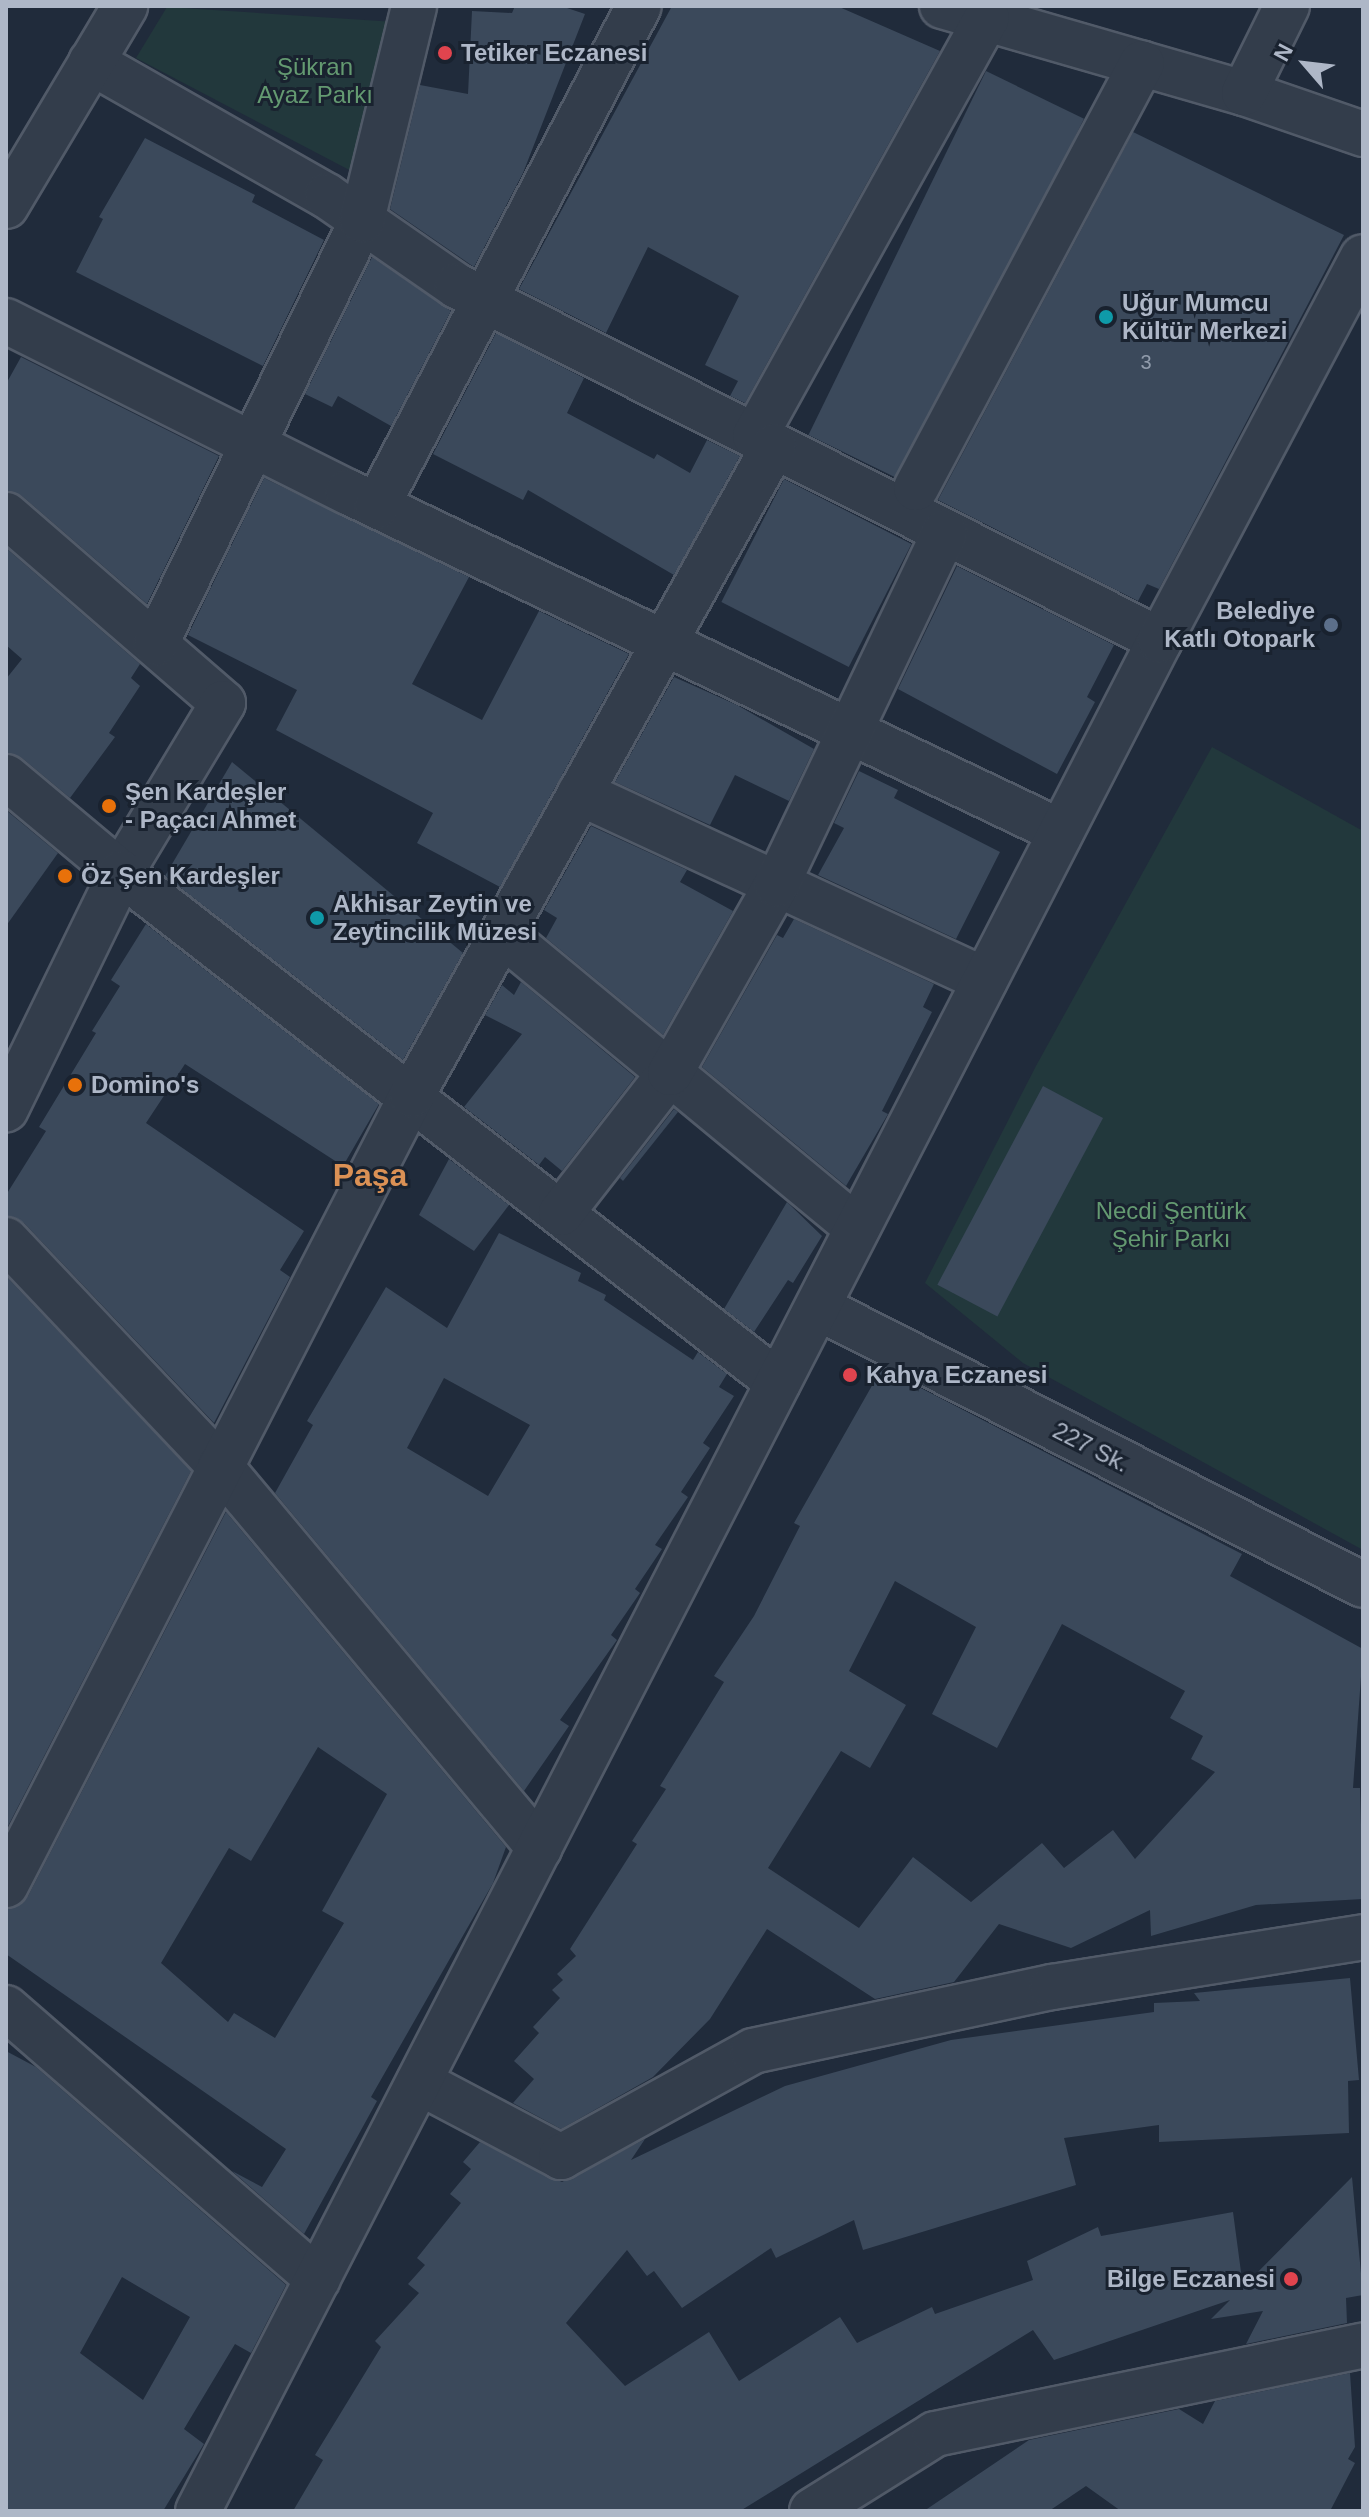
<!DOCTYPE html>
<meta charset="utf-8">
<style>
body{margin:0}
#map{position:relative;width:1369px;height:2517px;overflow:hidden;background:#202b3b;font-family:Arial,sans-serif}
div>[style]{position:absolute}
[style*='--x']{left:calc(var(--x)*1px);top:calc(var(--y)*1px);width:calc(var(--w)*1px);rotate:calc(var(--a)*1deg)}
.green>*{inset:0;background:#22383c}
.building>*{inset:0;background:#3b495b;transform-origin:0 0}
.roads{filter:drop-shadow(2px 0 #515a68) drop-shadow(-2px 0 #515a68) drop-shadow(0 2px #515a68) drop-shadow(0 -2px #515a68)}
.minor>*{height:44px;margin:-22px;padding:0 22px;transform-origin:22px;border-radius:22px;background:#333d4b}
.dots>*{width:22px;height:22px;translate:-50% -50%;box-sizing:border-box;border:4px solid #19222f;border-radius:50%}
span{translate:-50% -50%;white-space:nowrap;text-align:center;line-height:1.15;-webkit-text-stroke:6px #19222f;paint-order:stroke}
.number-label{font-size:20px;color:#919cac}
.number-label span{-webkit-text-stroke-width:0}
.poi-label{font-size:24px;color:#aeb7c7;font-weight:700}
.left{translate:0 -50%;text-align:left}
.right{translate:-100% -50%;text-align:right}
.park-label{font-size:24px;color:#649a71}
.street-label{font-size:24px;color:#aeb7c7}
.district-label{font-size:32px;color:#db9155;font-weight:700}
.frame{position:absolute;inset:0;border:8px solid #aeb7c7;pointer-events:none}
.north{position:absolute;left:1265px;top:24px;width:80px;height:80px;-webkit-text-stroke:6px #19222f;paint-order:stroke;rotate:298deg;font-size:22px;font-weight:700;line-height:32px;text-align:center;color:#aeb7c7}
.north::after{content:'';display:block;margin:auto;width:28px;height:36px;background:#aeb7c7;clip-path:polygon(50% 0,100% 100%,50% 72%,0 100%)}
</style>
<div id="map">
<div class="green">
<div style="clip-path:polygon(167px 7px,395px 22px,355px 173px,136px 58px)"></div>
<div style="clip-path:polygon(1212px 747px,1363px 831px,1363px 1550px,1023px 1363px,925px 1283px,1036px 1066px)"></div>
</div>
<div class="building">
<div style="clip-path:polygon(515px 6px,561px 6px,585px 14px,523px 173px,474px 267px,390px 209px,420px 85px,468px 94px,472px 11px,512px 13px)"></div>
<div style="clip-path:polygon(672px 6px,837px 6px,940px 51px,745px 403px,730px 396px,738px 381px,705px 365px,739px 296px,648px 247px,606px 333px,519px 289px)"></div>
<div style="left:986px;top:71px;width:109px;height:405px;rotate:26deg"></div>
<div style="clip-path:polygon(1133px 132px,1344px 235px,1159px 589px,1147px 584px,1138px 601px,938px 500px)"></div>
<div style="clip-path:polygon(145px 138px,255px 195px,252px 202px,324px 240px,263px 366px,76px 272px,103px 219px,99px 217px)"></div>
<div style="clip-path:polygon(372px 257px,451px 311px,391px 426px,338px 396px,332px 407px,305px 394px)"></div>
<div style="clip-path:polygon(496px 333px,584px 378px,567px 413px,654px 459px,657px 454px,690px 473px,707px 440px,740px 456px,674px 575px,528px 490px,523px 500px,433px 454px)"></div>
<div style="clip-path:polygon(21px 357px,219px 456px,147px 604px,22px 496px,6px 491px,6px 384px)"></div>
<div style="clip-path:polygon(264px 478px,469px 577px,412px 684px,482px 720px,539px 611px,629px 654px,500px 887px,417px 843px,433px 813px,276px 730px,297px 690px,188px 635px)"></div>
<div style="left:784px;top:479px;width:143px;height:138px;rotate:27deg"></div>
<div style="clip-path:polygon(6px 548px,140px 664px,131px 678px,140px 686px,109px 733px,115px 737px,70px 798px,22px 758px,6px 753px,6px 679px,22px 659px,6px 645px)"></div>
<div style="clip-path:polygon(957px 566px,1114px 645px,1087px 697px,1095px 702px,1057px 774px,898px 689px)"></div>
<div style="clip-path:polygon(674px 677px,737px 705px,814px 749px,789px 801px,735px 775px,710px 825px,615px 782px)"></div>
<div style="clip-path:polygon(232px 762px,463px 953px,403px 1060px,165px 876px)"></div>
<div style="clip-path:polygon(859px 771px,898px 790px,894px 798px,1000px 852px,956px 939px,818px 875px,844px 828px,834px 823px)"></div>
<div style="clip-path:polygon(6px 810px,58px 853px,6px 926px)"></div>
<div style="clip-path:polygon(591px 826px,687px 870px,680px 882px,733px 911px,663px 1035px,546px 938px,557px 918px,544px 910px)"></div>
<div style="clip-path:polygon(794px 919px,934px 984px,923px 1007px,932px 1012px,882px 1111px,888px 1114px,846px 1186px,702px 1067px,777px 935px,783px 938px)"></div>
<div style="clip-path:polygon(146px 924px,379px 1104px,343px 1166px,185px 1064px,146px 1123px,304px 1231px,280px 1270px,290px 1277px,214px 1423px,24px 1223px,6px 1216px,6px 1195px,46px 1131px,39px 1127px,96px 1033px,92px 1031px,120px 986px,111px 980px)"></div>
<div style="clip-path:polygon(521px 982px,635px 1077px,562px 1171px,545px 1157px,539px 1165px,464px 1107px,522px 1034px,485px 1015px,502px 985px,514px 995px)"></div>
<div style="left:1043px;top:1086px;width:68px;height:225px;rotate:28deg"></div>
<div style="clip-path:polygon(674px 1109px,678px 1112px,623px 1181px,620px 1178px)"></div>
<div style="clip-path:polygon(449px 1159px,509px 1205px,474px 1251px,419px 1215px)"></div>
<div style="clip-path:polygon(787px 1202px,822px 1236px,793px 1283px,788px 1280px,754px 1332px,724px 1309px)"></div>
<div style="clip-path:polygon(evenodd,499px 1233px,581px 1273px,578px 1281px,606px 1295px,604px 1300px,693px 1360px,698px 1352px,727px 1374px,719px 1387px,734px 1396px,703px 1443px,710px 1448px,681px 1492px,688px 1497px,655px 1545px,662px 1549px,635px 1589px,640px 1593px,611px 1635px,617px 1640px,560px 1720px,569px 1726px,524px 1791px,275px 1493px,313px 1425px,307px 1421px,386px 1287px,447px 1328px,499px 1233px,444px 1378px,530px 1425px,488px 1496px,407px 1448px,444px 1378px)"></div>
<div style="clip-path:polygon(6px 1276px,191px 1471px,6px 1830px)"></div>
<div style="clip-path:polygon(evenodd,882px 1368px,1242px 1554px,1230px 1576px,1363px 1649px,1353px 1788px,1360px 1788px,1363px 1899px,1256px 1905px,1151px 1936px,1150px 1910px,1071px 1948px,999px 1924px,954px 1982px,875px 1999px,767px 1929px,710px 2019px,653px 2077px,561px 2129px,513px 2103px,534px 2079px,514px 2061px,539px 2033px,533px 2027px,560px 1998px,552px 1990px,563px 1980px,557px 1974px,576px 1956px,570px 1949px,637px 1844px,632px 1841px,666px 1789px,660px 1786px,724px 1682px,714px 1676px,754px 1616px,800px 1526px,794px 1523px,882px 1368px,895px 1581px,976px 1627px,932px 1714px,997px 1748px,1062px 1624px,1185px 1691px,1170px 1718px,1203px 1736px,1191px 1759px,1215px 1772px,1135px 1859px,1113px 1830px,1064px 1868px,1042px 1843px,971px 1902px,913px 1857px,859px 1928px,768px 1868px,841px 1751px,870px 1768px,906px 1705px,849px 1671px,895px 1581px)"></div>
<div style="clip-path:polygon(evenodd,226px 1512px,506px 1847px,493px 1883px,371px 2097px,377px 2101px,304px 2234px,232px 2171px,262px 2187px,286px 2149px,6px 1954px,6px 1910px,28px 1896px,226px 1512px,318px 1747px,387px 1794px,322px 1911px,344px 1923px,275px 2038px,234px 2013px,228px 2022px,161px 1963px,229px 1848px,251px 1861px,318px 1747px)"></div>
<div style="clip-path:polygon(1350px 1978px,1359px 2080px,1348px 2081px,1349px 2133px,1159px 2142px,1159px 2125px,1064px 2138px,1076px 2185px,863px 2250px,854px 2220px,776px 2258px,771px 2248px,682px 2308px,654px 2271px,647px 2276px,627px 2250px,566px 2323px,625px 2386px,709px 2332px,739px 2381px,840px 2317px,857px 2343px,932px 2307px,935px 2314px,1033px 2280px,1027px 2261px,1098px 2227px,1101px 2236px,1233px 2212px,1243px 2287px,1352px 2177px,1363px 2295px,1346px 2298px,1347px 2323px,1246px 2344px,1263px 2311px,1211px 2319px,1230px 2300px,1054px 2360px,1033px 2330px,740px 2511px,293px 2511px,323px 2460px,315px 2455px,381px 2347px,375px 2341px,419px 2293px,408px 2284px,425px 2265px,417px 2258px,461px 2203px,450px 2194px,471px 2169px,463px 2162px,480px 2142px,562px 2182px,645px 2139px,631px 2160px,785px 2086px,951px 2040px,1154px 2012px,1154px 2003px,1200px 2001px,1194px 1993px)"></div>
<div style="clip-path:polygon(evenodd,6px 2051px,36px 2067px,286px 2285px,251px 2353px,235px 2344px,184px 2429px,204px 2444px,163px 2511px,6px 2511px,6px 2051px,122px 2277px,190px 2317px,143px 2400px,80px 2353px,122px 2277px)"></div>
<div style="clip-path:polygon(1350px 2373px,1355px 2447px,1348px 2459px,1355px 2463px,1330px 2511px,1121px 2511px,1086px 2486px,1049px 2511px,924px 2511px,1029px 2440px,1179px 2409px,1203px 2424px,1215px 2401px)"></div>
</div>
<div class="roads">
<div class="minor">
<div style="--x:942;--y:6;--w:314;--a:16.1"></div>
<div style="--x:1244;--y:93;--w:126;--a:19"></div>
<div style="--x:91;--y:62;--w:271;--a:29.6"></div>
<div style="--x:327;--y:196;--w:158;--a:34.7"></div>
<div style="--x:457;--y:286;--w:787;--a:26.73"></div>
<div style="--x:1244;--y:93;--w:97;--a:-63.7"></div>
<div style="--x:6;--y:206;--w:233;--a:-59.2"></div>
<div style="--x:6;--y:321;--w:382;--a:26.6"></div>
<div style="--x:348;--y:492;--w:790;--a:25.49"></div>
<div style="--x:755;--y:436;--w:478;--a:-61"></div>
<div style="--x:916;--y:488;--w:481;--a:-62"></div>
<div style="--x:377;--y:506;--w:564;--a:-62.35"></div>
<div style="--x:6;--y:515;--w:287;--a:40.9"></div>
<div style="--x:223;--y:703;--w:198;--a:121"></div>
<div style="--x:121;--y:873;--w:263;--a:116"></div>
<div style="--x:156;--y:643;--w:470;--a:-64"></div>
<div style="--x:362;--y:220;--w:220;--a:-76.3"></div>
<div style="--x:6;--y:777;--w:150;--a:39.9"></div>
<div style="--x:121;--y:873;--w:831;--a:37.77"></div>
<div style="--x:580;--y:793;--w:446;--a:24.8"></div>
<div style="--x:502;--y:934;--w:461;--a:39.6"></div>
<div style="--x:561;--y:1213;--w:177;--a:-52.1"></div>
<div style="--x:670;--y:1073;--w:217;--a:-60.5"></div>
<div style="--x:777;--y:884;--w:390;--a:-64.5"></div>
<div style="--x:6;--y:1240;--w:311;--a:46.6"></div>
<div style="--x:220;--y:1466;--w:498;--a:50.1"></div>
<div style="--x:819;--y:1308;--w:610;--a:26.98"></div>
<div style="--x:6;--y:1885;--w:888;--a:-62.8"></div>
<div style="--x:412;--y:1095;--w:743;--a:-60.85"></div>
<div style="--x:6;--y:2008;--w:413;--a:41"></div>
<div style="--x:419;--y:2082;--w:161;--a:27.8"></div>
<div style="--x:561;--y:2157;--w:219;--a:-28.9"></div>
<div style="--x:753;--y:2051;--w:306;--a:-12.1"></div>
<div style="--x:1052;--y:1987;--w:315;--a:-9.1"></div>
<div style="--x:198;--y:2511;--w:2104;--a:-62.79"></div>
<div style="--x:1160;--y:640;--w:433;--a:-62.1"></div>
<div style="--x:812;--y:2511;--w:145;--a:-32"></div>
<div style="--x:935;--y:2434;--w:437;--a:-11.7"></div>
</div>
</div>
<div class="dots">
<div style="left:445px;top:53px;background:#e0444e"></div>
<div style="left:1106px;top:317px;background:#0f9aa8"></div>
<div style="left:1331px;top:625px;background:#5c6f8a"></div>
<div style="left:109px;top:806px;background:#e8710a"></div>
<div style="left:65px;top:876px;background:#e8710a"></div>
<div style="left:317px;top:918px;background:#0f9aa8"></div>
<div style="left:75px;top:1085px;background:#e8710a"></div>
<div style="left:850px;top:1375px;background:#e0444e"></div>
<div style="left:1291px;top:2279px;background:#e0444e"></div>
</div>
<div class="number-label">
<span style="left:1146px;top:362px">3</span>
</div>
<div class="poi-label">
<span class="left" style="left:461px;top:53px">Tetiker Eczanesi</span>
<span class="left" style="left:1122px;top:317px">Uğur Mumcu<br>Kültür Merkezi</span>
<span class="right" style="left:1315px;top:625px">Belediye<br>Katlı Otopark</span>
<span class="left" style="left:125px;top:806px">Şen Kardeşler<br>- Paçacı Ahmet</span>
<span class="left" style="left:81px;top:876px">Öz Şen Kardeşler</span>
<span class="left" style="left:333px;top:918px">Akhisar Zeytin ve<br>Zeytincilik Müzesi</span>
<span class="left" style="left:91px;top:1085px">Domino's</span>
<span class="left" style="left:866px;top:1375px">Kahya Eczanesi</span>
<span class="right" style="left:1275px;top:2279px">Bilge Eczanesi</span>
</div>
<div class="park-label">
<span style="left:315px;top:81px">Şükran<br>Ayaz Parkı</span>
<span style="left:1171px;top:1225px">Necdi Şentürk<br>Şehir Parkı</span>
</div>
<div class="street-label">
<span style="left:1091px;top:1447px;rotate:27deg">227 Sk.</span>
</div>
<div class="district-label">
<span style="left:370px;top:1175px">Paşa</span>
</div>
<div class="frame"></div>
<div class="north">N</div>
</div>
